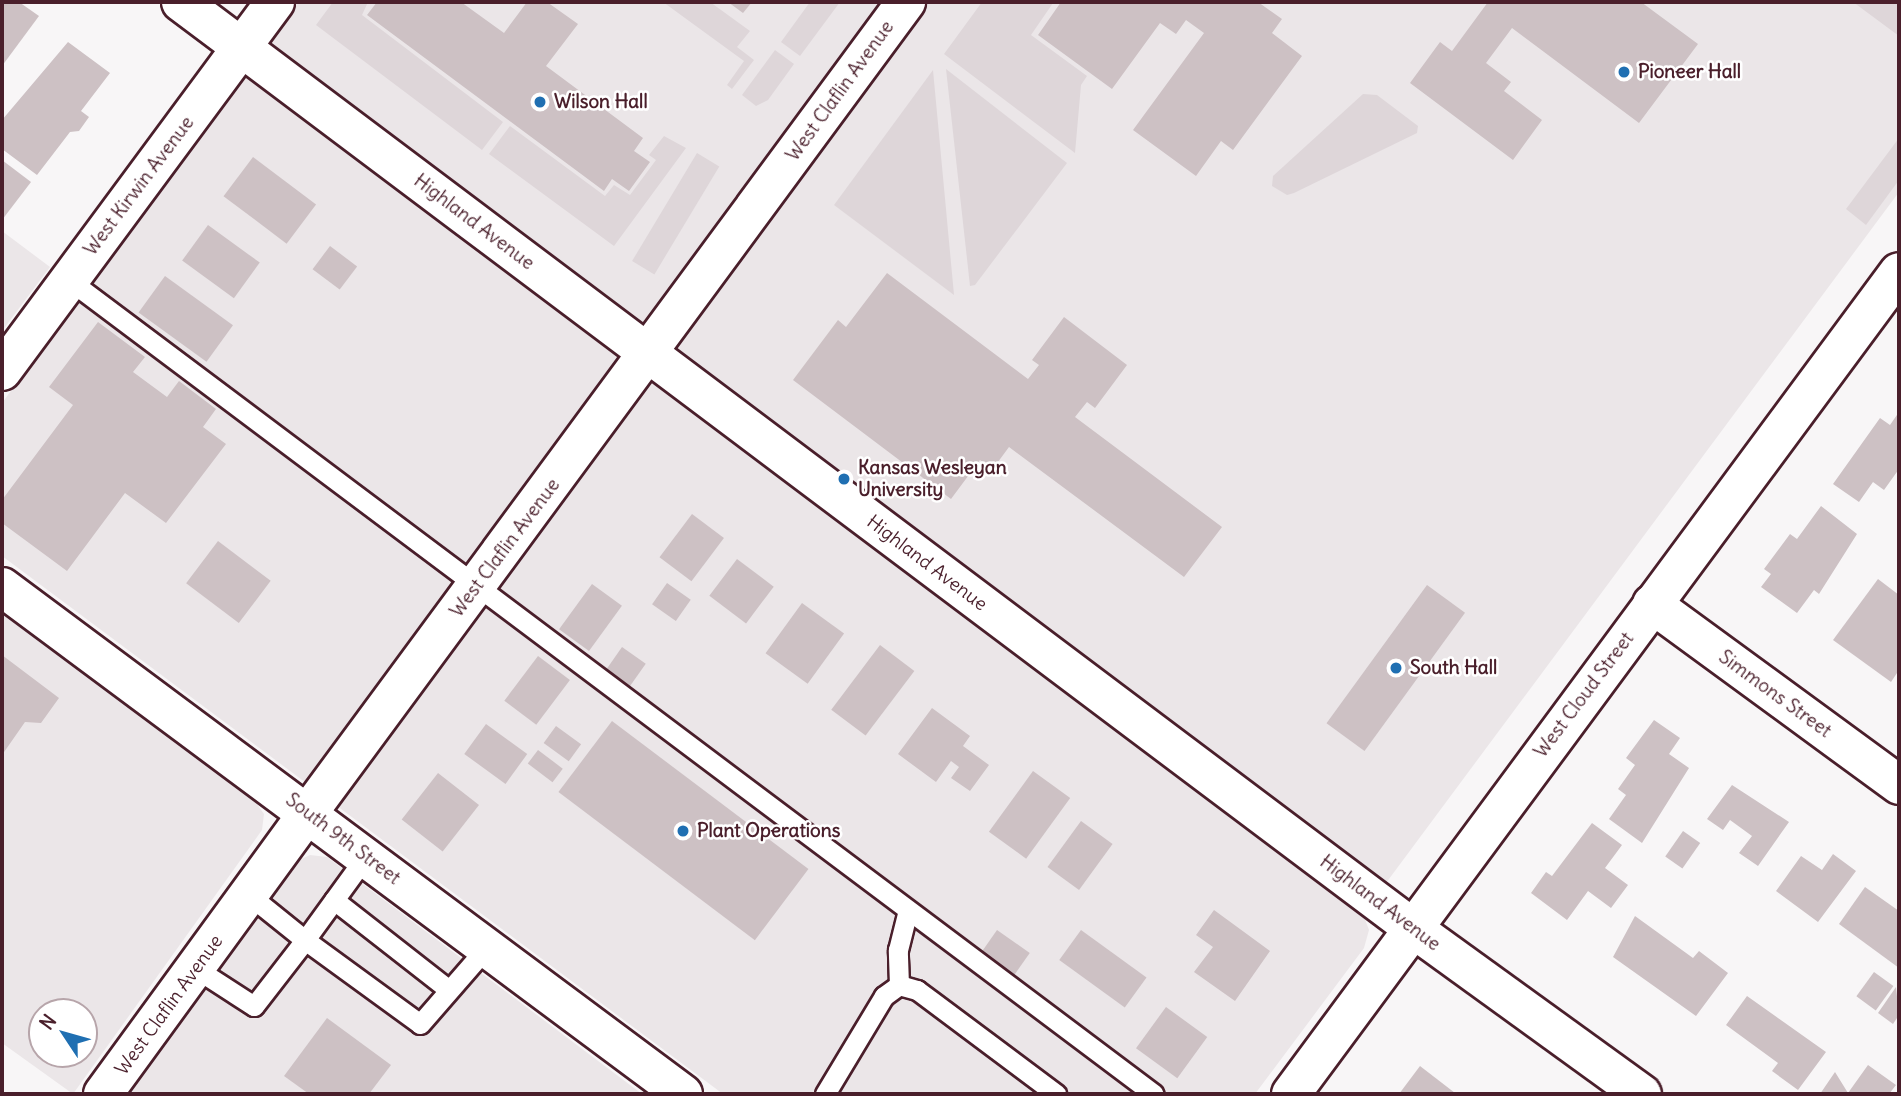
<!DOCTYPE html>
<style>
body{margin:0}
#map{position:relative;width:1901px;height:1096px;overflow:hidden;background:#f8f6f7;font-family:Delius,sans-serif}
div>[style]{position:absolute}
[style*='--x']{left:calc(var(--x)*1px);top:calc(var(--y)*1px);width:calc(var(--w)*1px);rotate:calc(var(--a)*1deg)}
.built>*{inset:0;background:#ebe6e8}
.green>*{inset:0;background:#ded6d9;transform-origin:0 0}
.building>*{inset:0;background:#cdc1c4;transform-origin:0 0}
.roads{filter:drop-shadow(2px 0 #4a1f2b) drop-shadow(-2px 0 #4a1f2b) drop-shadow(0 2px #4a1f2b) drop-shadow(0 -2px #4a1f2b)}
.service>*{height:19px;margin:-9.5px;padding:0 9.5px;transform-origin:9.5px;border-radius:9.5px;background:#fff}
.minor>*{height:38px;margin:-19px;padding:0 19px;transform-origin:19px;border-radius:19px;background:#fff}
.secondary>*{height:38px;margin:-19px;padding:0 19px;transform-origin:19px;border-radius:19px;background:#fff}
.primary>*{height:38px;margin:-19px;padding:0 19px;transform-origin:19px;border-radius:19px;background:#fff}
.dots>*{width:19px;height:19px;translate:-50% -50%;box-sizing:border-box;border:4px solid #fff;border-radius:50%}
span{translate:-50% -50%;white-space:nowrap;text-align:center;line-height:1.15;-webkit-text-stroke:5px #fff;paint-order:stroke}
.poi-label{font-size:19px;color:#4a1f2b;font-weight:700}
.left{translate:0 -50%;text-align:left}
.street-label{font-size:19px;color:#4a1f2b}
.frame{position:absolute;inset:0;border:4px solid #4a1f2b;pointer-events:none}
.north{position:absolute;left:28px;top:998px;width:70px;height:70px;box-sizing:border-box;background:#fff;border:2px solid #b7a5aa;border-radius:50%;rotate:306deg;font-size:19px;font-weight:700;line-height:28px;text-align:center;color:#4a1f2b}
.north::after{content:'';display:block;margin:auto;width:24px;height:32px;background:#1f6fb2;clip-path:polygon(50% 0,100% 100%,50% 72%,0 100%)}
</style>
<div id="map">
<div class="built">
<div style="clip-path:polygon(298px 2px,1899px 2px,1899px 192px,1363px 914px,1369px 930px,1364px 948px,1255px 1094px,723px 1094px,2px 556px,2px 403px)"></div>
<div style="clip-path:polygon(2px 231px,50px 267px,2px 331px)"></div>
<div style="clip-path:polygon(evenodd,2px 614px,254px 800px,264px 814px,262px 830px,73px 1094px,2px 1043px,2px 614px,42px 1012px,84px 1012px,84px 1054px,42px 1054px,42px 1012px)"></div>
<div style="clip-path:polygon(310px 855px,327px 857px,642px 1094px,129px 1094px,295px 862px)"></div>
</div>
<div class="green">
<div style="clip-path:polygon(333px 2px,368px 2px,362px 15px,503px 122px,482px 150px,316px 25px)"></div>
<div style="clip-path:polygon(663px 2px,710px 2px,750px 31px,737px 47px,754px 60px,732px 89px,727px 85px,744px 61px)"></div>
<div style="clip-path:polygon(810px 2px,840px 2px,800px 56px,781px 42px)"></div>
<div style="clip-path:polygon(982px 2px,1053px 3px,1031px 35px,1087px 76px,1081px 85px,1075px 153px,944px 54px)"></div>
<div style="clip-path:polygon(1853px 2px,1899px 2px,1899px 36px)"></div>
<div style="clip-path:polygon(775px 50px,794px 64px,768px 100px,756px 106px,742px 95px)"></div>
<div style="clip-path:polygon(946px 69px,1067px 163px,975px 285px,970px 286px)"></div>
<div style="clip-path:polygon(933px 70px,954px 295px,834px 205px)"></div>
<div style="clip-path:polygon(1363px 94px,1377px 95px,1418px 126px,1417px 133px,1294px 193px,1287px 195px,1272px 186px,1273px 176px)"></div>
<div style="clip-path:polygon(510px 126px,605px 196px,614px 185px,630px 195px,656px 160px,649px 155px,664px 136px,686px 148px,614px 246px,489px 154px)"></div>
<div style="clip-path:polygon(1899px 138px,1899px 180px,1866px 225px,1846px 209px)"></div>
<div style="left:697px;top:153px;width:26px;height:126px;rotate:31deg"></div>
</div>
<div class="building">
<div style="clip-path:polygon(2px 2px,19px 2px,39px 16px,2px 66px)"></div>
<div style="clip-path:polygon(377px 2px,461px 2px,504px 33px,527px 2px,547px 2px,578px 24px,546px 66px,643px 138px,634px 151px,650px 162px,629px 191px,612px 179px,604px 191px,367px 15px)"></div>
<div style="clip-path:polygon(728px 2px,752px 2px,743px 13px)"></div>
<div style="clip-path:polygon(1061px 2px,1258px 2px,1282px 19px,1272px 33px,1302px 56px,1233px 150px,1221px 141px,1196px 176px,1133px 130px,1204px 33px,1186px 20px,1176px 34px,1160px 23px,1112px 89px,1038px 35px)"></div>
<div style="clip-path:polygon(1488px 2px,1641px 2px,1698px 44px,1639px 123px,1512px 28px,1486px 63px,1511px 82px,1504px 91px,1542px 120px,1513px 160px,1410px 83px,1440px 42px,1452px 51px)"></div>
<div style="clip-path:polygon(68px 42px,110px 73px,81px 111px,89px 117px,79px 131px,70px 132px,37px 175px,2px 149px,2px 120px)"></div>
<div style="left:253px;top:157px;width:79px;height:49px;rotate:37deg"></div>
<div style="clip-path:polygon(2px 160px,31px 182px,2px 220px)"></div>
<div style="left:208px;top:225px;width:64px;height:44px;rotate:36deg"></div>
<div style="left:330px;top:246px;width:34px;height:29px;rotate:37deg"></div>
<div style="clip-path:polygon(887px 273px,1028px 379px,1039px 365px,1032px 360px,1064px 317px,1127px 365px,1095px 408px,1087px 402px,1075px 417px,1222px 527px,1184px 577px,1009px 447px,992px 470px,980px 460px,951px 499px,793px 380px,838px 320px,846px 327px)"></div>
<div style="left:165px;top:276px;width:84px;height:45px;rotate:36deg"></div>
<div style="clip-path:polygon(98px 322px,145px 357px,133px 372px,167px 397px,179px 381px,216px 409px,203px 427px,226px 444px,166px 523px,125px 493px,67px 571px,2px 523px,2px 500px,73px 405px,49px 387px)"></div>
<div style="clip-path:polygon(1899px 412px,1899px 469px,1884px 490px,1873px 482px,1859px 502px,1833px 484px,1880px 418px,1890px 425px)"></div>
<div style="clip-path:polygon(1821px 506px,1857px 534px,1819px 594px,1814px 590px,1797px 613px,1761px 587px,1771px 574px,1764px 569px,1790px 534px,1797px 539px)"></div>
<div style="left:692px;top:514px;width:40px;height:54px;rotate:37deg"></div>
<div style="left:218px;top:541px;width:66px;height:53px;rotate:37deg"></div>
<div style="left:737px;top:559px;width:46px;height:46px;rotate:37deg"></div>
<div style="clip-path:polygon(1878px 579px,1899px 595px,1899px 670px,1891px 682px,1833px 640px)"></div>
<div style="left:667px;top:583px;width:29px;height:26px;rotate:35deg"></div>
<div style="left:592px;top:584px;width:37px;height:56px;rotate:36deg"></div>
<div style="left:1427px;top:585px;width:47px;height:171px;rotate:36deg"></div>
<div style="left:802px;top:603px;width:52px;height:62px;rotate:36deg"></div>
<div style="left:880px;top:645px;width:43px;height:81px;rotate:37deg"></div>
<div style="left:622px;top:647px;width:29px;height:28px;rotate:35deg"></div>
<div style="clip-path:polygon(2px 655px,59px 698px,41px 723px,25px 722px,2px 755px)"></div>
<div style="left:538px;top:656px;width:40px;height:56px;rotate:37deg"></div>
<div style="clip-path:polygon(932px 708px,970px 736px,963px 746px,989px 765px,970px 791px,951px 778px,959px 767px,951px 761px,936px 782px,898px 754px)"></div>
<div style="clip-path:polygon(1654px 720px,1680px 738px,1669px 754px,1689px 768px,1642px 843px,1609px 819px,1626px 795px,1618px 789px,1635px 765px,1626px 758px)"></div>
<div style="left:612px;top:721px;width:246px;height:89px;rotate:37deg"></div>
<div style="left:486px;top:724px;width:51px;height:37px;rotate:36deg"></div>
<div style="left:556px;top:726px;width:31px;height:21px;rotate:36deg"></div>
<div style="left:538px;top:750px;width:31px;height:17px;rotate:37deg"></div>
<div style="left:1033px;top:771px;width:46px;height:75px;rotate:36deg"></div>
<div style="left:438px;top:773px;width:52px;height:59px;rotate:38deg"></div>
<div style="clip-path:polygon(1732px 785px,1789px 822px,1758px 866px,1739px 853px,1752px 836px,1730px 820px,1723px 830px,1707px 819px)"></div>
<div style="left:1081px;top:821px;width:39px;height:57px;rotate:36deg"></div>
<div style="clip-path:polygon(1592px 823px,1622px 845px,1605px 868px,1628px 885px,1611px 908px,1588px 891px,1567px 920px,1531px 893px,1546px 872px,1552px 876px)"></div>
<div style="left:1683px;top:831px;width:21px;height:31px;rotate:35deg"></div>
<div style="clip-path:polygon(1833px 854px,1856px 871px,1818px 922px,1776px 891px,1801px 856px,1822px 870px)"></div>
<div style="clip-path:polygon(1865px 887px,1899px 911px,1899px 968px,1839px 924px)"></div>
<div style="clip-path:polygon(1214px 910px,1270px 951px,1235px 1001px,1194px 972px,1213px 947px,1196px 935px)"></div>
<div style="clip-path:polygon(1635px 916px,1693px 958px,1699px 951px,1728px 973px,1696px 1016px,1613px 957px)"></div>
<div style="left:997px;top:930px;width:40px;height:32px;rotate:35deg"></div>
<div style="left:1081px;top:930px;width:81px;height:37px;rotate:36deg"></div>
<div style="left:1874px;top:972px;width:24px;height:30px;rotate:36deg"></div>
<div style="clip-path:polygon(1896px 987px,1899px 1015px,1893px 1024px,1878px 1013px)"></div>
<div style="clip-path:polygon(1747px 996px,1826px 1052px,1798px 1090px,1772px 1071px,1778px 1063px,1726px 1025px)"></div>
<div style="left:1166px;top:1007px;width:51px;height:51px;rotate:36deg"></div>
<div style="clip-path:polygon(327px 1018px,391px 1065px,369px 1094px,309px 1094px,284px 1076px)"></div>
<div style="clip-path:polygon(1868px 1065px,1896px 1085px,1889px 1094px,1820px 1094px,1835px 1072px,1848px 1093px)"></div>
<div style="clip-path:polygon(1420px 1066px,1455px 1093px,1454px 1094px,1399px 1094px)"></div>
</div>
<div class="roads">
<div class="service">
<div style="--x:69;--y:280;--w:1356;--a:36.88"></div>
<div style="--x:249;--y:895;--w:72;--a:38.8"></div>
<div style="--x:305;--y:940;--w:104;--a:-54"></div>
<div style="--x:334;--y:900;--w:146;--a:38"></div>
<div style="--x:195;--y:968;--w:70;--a:32.8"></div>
<div style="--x:254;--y:1006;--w:83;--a:-52.3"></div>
<div style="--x:305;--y:940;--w:142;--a:36.1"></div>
<div style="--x:420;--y:1024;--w:102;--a:-49"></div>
<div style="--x:899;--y:985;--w:35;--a:-92"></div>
<div style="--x:898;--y:950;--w:41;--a:-76"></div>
<div style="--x:825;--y:1094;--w:114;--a:-59"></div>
<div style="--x:884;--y:996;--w:19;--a:-36"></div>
<div style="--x:899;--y:985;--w:19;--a:16"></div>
<div style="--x:917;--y:990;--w:174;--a:36.8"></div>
</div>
<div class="minor">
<div style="--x:181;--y:2;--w:1539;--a:36.94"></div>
<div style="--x:1411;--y:927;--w:285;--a:35.9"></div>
<div style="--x:2;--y:371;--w:459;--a:-53.5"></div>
<div style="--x:1652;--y:604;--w:306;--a:36.2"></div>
<div style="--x:103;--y:1094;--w:348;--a:-53.9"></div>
</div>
<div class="secondary">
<div style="--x:308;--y:813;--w:1008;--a:-53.6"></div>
<div style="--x:1291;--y:1094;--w:1022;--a:-53.51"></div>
</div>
<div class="primary">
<div style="--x:2;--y:587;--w:849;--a:36.67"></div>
</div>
</div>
<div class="dots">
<div style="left:1624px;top:72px;background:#1f6fb2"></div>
<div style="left:540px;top:102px;background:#1f6fb2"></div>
<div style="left:844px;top:479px;background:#1f6fb2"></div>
<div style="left:1396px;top:668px;background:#1f6fb2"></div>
<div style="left:683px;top:831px;background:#1f6fb2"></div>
</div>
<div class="poi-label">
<span class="left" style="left:1638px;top:72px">Pioneer Hall</span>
<span class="left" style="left:554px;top:102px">Wilson Hall</span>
<span class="left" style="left:858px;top:479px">Kansas Wesleyan<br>University</span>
<span class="left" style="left:1410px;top:668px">South Hall</span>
<span class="left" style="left:697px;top:831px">Plant Operations</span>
</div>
<div class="street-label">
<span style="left:840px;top:91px;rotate:-54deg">West Claflin Avenue</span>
<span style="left:139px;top:186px;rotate:-53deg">West Kirwin Avenue</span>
<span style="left:474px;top:222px;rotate:37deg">Highland Avenue</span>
<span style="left:505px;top:548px;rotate:-53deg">West Claflin Avenue</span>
<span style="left:927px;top:563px;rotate:37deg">Highland Avenue</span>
<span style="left:1775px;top:694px;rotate:36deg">Simmons Street</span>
<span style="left:1584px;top:695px;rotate:-53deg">West Cloud Street</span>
<span style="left:343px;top:839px;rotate:37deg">South 9th Street</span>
<span style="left:1380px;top:903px;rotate:37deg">Highland Avenue</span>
<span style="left:169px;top:1005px;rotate:-54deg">West Claflin Avenue</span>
</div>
<div class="frame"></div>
<div class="north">N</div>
</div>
